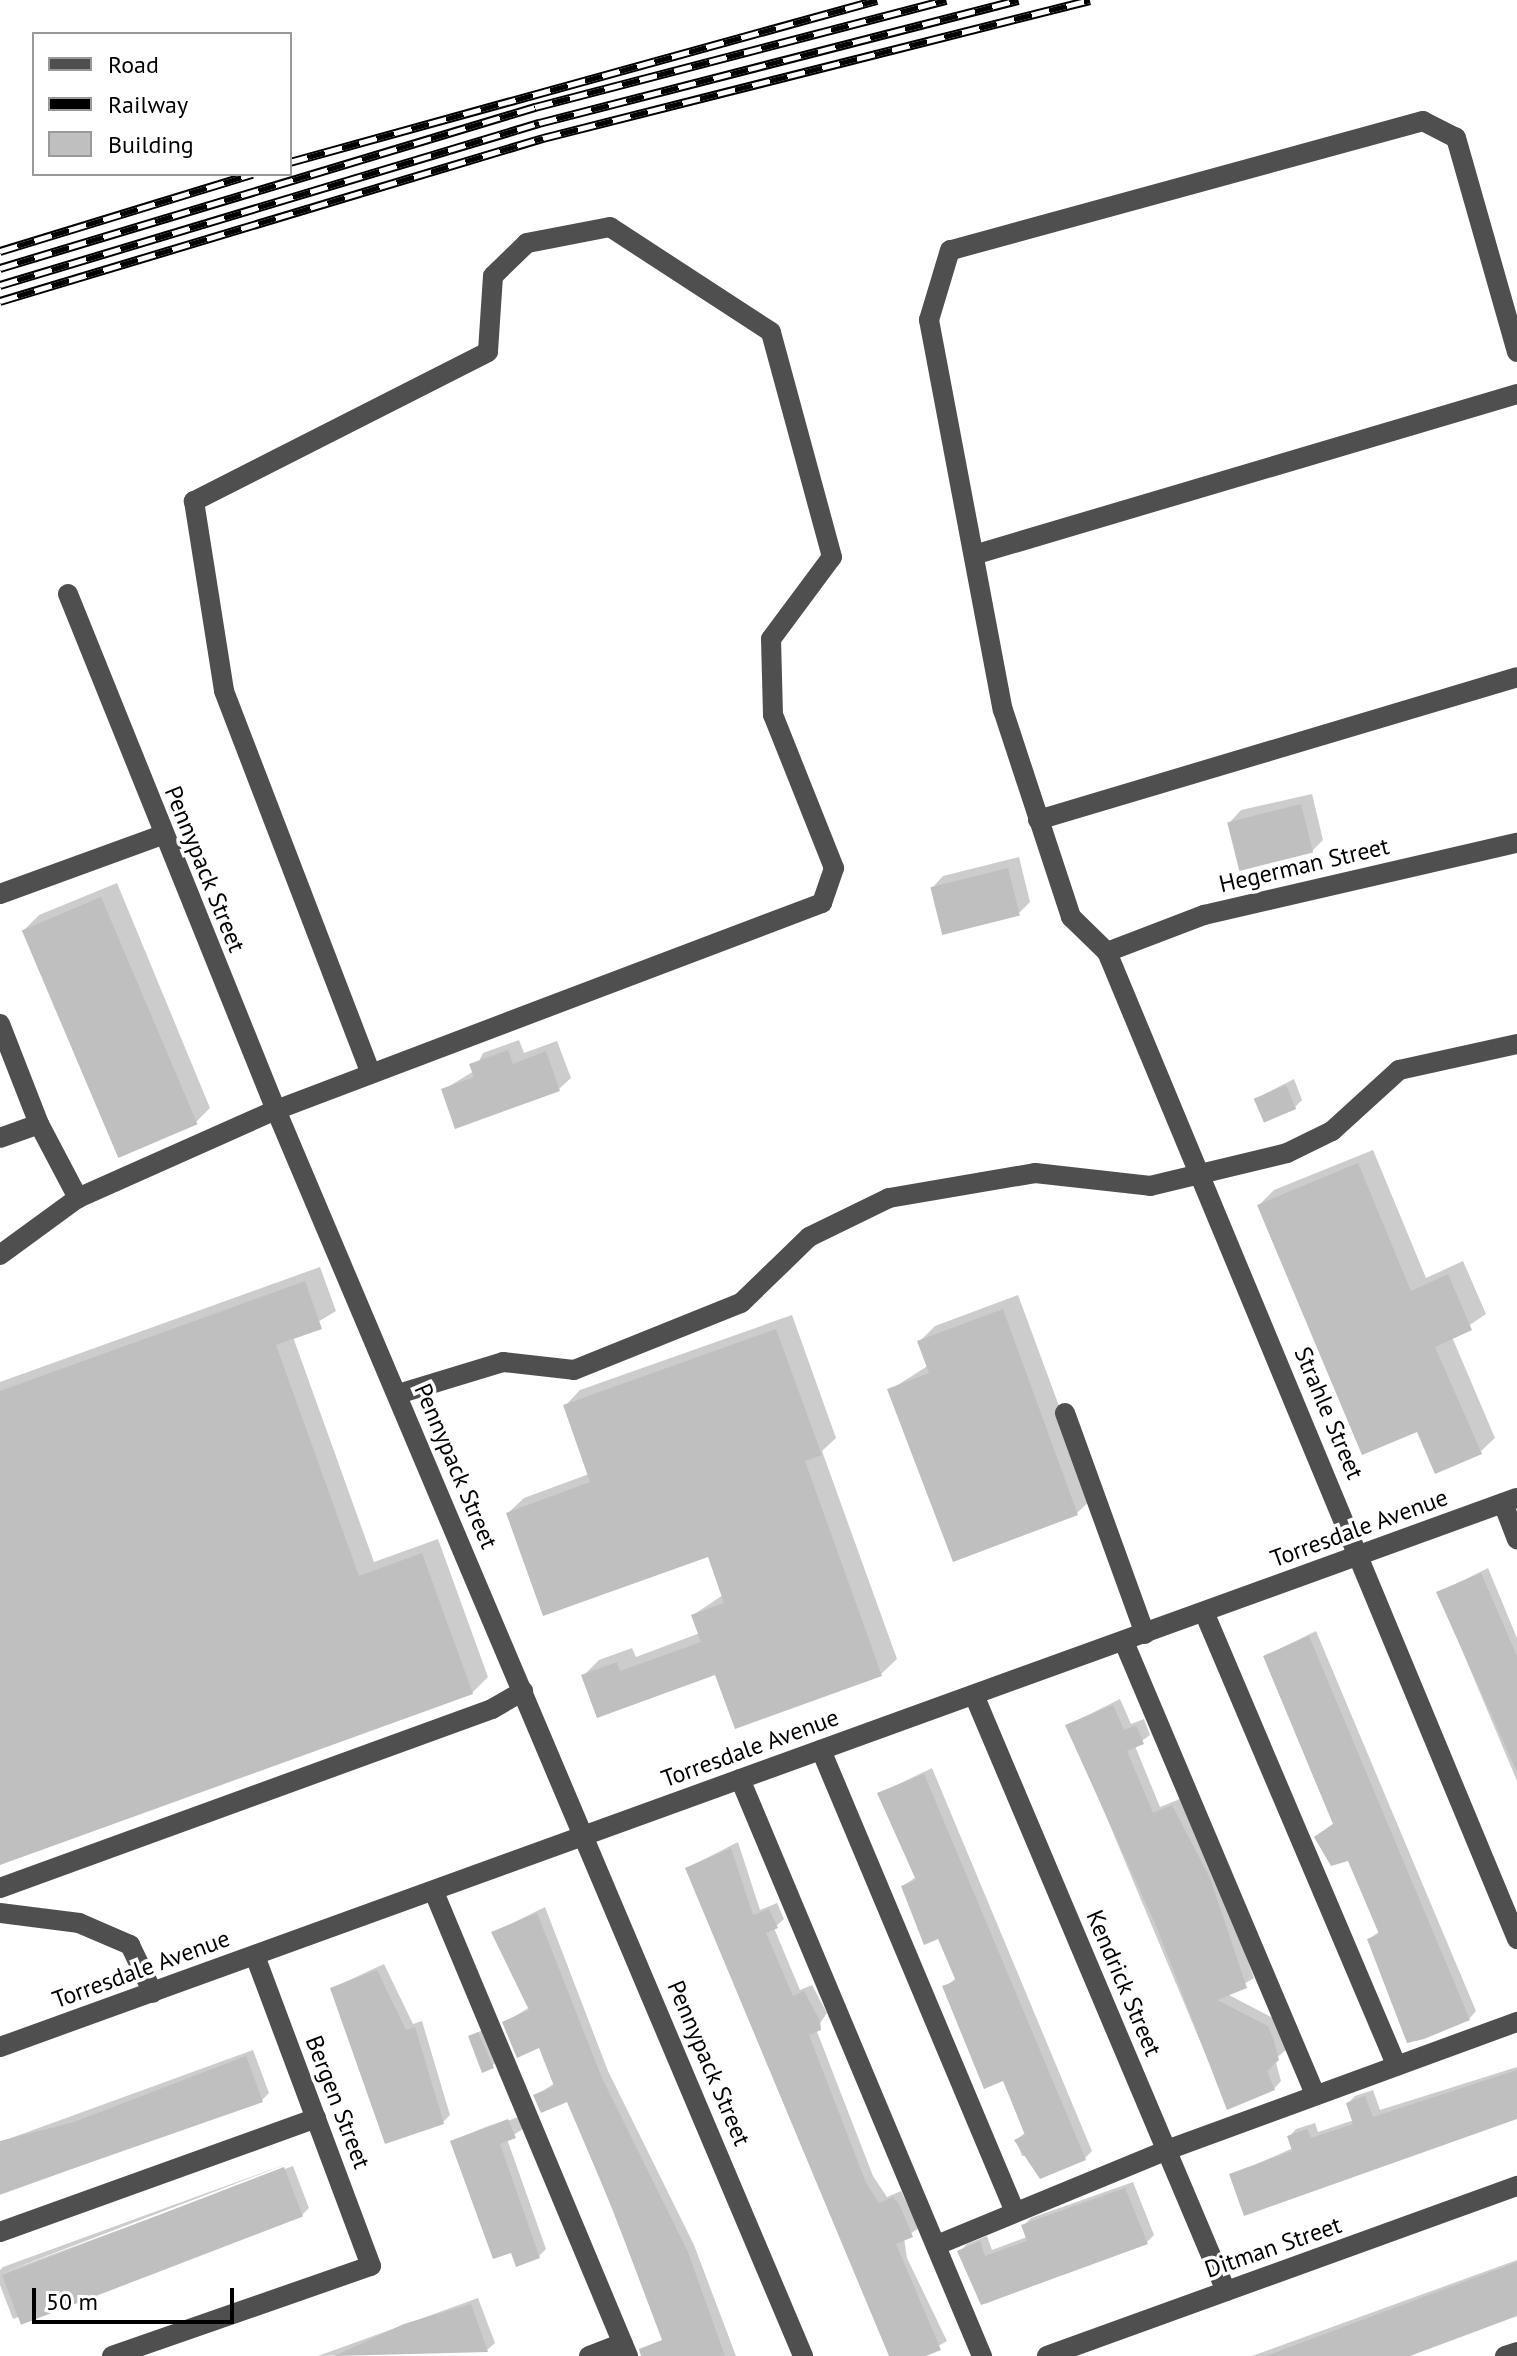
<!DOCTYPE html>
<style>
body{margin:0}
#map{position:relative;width:1517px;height:2356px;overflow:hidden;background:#fff;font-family:"PT Sans",sans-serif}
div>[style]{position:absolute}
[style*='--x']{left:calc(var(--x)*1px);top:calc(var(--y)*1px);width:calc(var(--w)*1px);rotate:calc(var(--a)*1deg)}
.shadow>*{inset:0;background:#0003}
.building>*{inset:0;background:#bfbfbf;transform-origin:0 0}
.minor>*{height:20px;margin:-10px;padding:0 10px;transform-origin:10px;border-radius:10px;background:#4f4f4f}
.rail>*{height:9px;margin-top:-4.5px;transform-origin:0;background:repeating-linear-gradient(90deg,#fff 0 18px,#000 0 36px);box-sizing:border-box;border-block:2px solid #000}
span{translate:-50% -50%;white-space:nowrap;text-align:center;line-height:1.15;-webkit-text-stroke:7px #fff;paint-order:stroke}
.street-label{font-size:24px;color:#000}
.legend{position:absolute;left:32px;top:32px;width:260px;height:144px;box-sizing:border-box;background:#fff;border:2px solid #999;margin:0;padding:10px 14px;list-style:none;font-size:24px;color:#000}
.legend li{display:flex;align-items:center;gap:16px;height:40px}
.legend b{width:40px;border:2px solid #999}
.scale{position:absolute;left:32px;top:2288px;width:202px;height:36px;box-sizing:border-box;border:4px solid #000;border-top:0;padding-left:10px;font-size:24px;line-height:28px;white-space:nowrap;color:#000;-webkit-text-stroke:6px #fff;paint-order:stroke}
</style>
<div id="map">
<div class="shadow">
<div style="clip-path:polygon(1312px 794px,1323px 840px,1312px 851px,1230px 822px,1241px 810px)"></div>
<div style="clip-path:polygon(1019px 857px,1030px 902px,1019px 913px,932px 888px,943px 876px)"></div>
<div style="clip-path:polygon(117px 883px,210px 1108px,195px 1123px,24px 930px,39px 915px)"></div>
<div style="clip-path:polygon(519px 1040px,524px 1053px,557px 1041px,571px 1078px,559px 1089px,443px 1090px,474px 1071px,483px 1053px)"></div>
<div style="clip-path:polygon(1294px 1079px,1302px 1100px,1295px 1107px,1257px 1098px)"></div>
<div style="clip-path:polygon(1373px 1150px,1426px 1278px,1463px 1261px,1486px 1314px,1452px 1337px,1495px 1438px,1480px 1452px,1418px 1429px,1259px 1205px,1274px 1190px)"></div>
<div style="clip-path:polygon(320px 1267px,336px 1311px,293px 1337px,374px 1562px,438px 1539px,488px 1677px,472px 1693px,0 1863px,0 1382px)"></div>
<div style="clip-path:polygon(1018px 1295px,1093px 1498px,1077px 1513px,955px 1559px,890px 1390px,929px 1365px,919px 1342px,935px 1326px)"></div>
<div style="clip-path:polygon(792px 1315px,836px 1438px,822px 1451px,897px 1659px,881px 1674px,736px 1726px,717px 1673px,584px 1675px,599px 1660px,632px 1648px,636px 1657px,700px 1633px,693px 1615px,723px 1595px,709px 1554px,508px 1513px,524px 1498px,589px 1474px,565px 1406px,580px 1390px)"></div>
<div style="clip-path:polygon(1488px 1568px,1517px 1638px,1517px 1781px,1438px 1593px)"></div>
<div style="clip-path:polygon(1316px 1631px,1476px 2011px,1469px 2019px,1369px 1939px,1380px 1931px,1349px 1859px,1316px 1838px,1334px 1823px,1265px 1656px)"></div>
<div style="clip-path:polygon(1120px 1699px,1131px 1724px,1144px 1719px,1150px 1735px,1135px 1746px,1160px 1807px,1180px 1799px,1216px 1871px,1254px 1978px,1227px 1994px,1275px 2019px,1286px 2050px,1275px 2059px,1281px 2081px,1274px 2089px,1228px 2108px,1068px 1725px)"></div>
<div style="clip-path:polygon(932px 1768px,1092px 2151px,1085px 2158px,1022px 2156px,1016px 2140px,1026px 2132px,1004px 2079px,945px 1987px,956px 1978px,939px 1937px,903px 1886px,916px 1877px,880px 1793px)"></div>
<div style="clip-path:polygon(738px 1842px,760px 1910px,777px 1903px,784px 1919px,774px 1928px,800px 1990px,812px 1985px,827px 2013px,816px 2029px,873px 2176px,887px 2197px,901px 2191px,919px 2228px,904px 2238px,907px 2258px,947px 2341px,921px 2356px,892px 2356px,687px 1868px)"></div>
<div style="clip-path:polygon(545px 1907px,608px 2071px,694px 2245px,736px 2356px,660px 2356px,663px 2338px,569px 2100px,535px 2096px,555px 2083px,540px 2045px,505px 2022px,530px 2007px,494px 1932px)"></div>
<div style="clip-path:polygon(384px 1964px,413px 2024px,422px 2021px,450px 2115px,443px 2122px,332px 1988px)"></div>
<div style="clip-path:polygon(482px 2030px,495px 2063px,492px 2066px,470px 2037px)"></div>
<div style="clip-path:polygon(253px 2050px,269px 2093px,262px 2100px,0 2195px,0 2142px)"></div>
<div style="clip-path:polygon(1517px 2067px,1517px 2115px,1232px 2175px,1293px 2148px,1289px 2137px,1296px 2129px,1315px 2123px,1318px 2132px,1354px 2120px,1348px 2103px,1355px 2096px,1373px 2090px,1380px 2110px)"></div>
<div style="clip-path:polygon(516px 2113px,458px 2140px,518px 2117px,523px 2129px,507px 2139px,546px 2249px,539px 2256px,452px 2142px)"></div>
<div style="clip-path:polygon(292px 2162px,2px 2273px,293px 2166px,309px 2208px,302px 2215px,13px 2319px,0 2285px,0 2270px,3px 2267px)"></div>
<div style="clip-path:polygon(1133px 2182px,1154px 2235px,1147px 2242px,985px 2304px,960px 2251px,967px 2244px,987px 2236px,992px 2250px,1027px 2237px,1023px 2226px,1031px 2218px)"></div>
<div style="clip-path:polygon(1517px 2260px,1517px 2315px,1404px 2356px,1252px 2356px)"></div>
<div style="clip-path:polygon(478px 2298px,495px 2343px,487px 2350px,318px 2356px)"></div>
</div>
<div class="building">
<div style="left:1301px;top:804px;width:50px;height:76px;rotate:76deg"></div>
<div style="left:1008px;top:868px;width:49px;height:80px;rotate:76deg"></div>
<div style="left:101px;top:897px;width:247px;height:86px;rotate:67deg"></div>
<div style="clip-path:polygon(508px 1050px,513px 1064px,546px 1051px,560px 1091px,455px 1129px,441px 1089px,474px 1077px,469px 1064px)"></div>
<div style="left:1286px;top:1085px;width:26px;height:35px;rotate:67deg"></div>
<div style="clip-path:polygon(1358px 1163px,1411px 1291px,1448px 1274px,1472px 1330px,1435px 1347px,1482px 1454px,1435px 1474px,1417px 1432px,1362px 1455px,1257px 1205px)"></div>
<div style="clip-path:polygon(305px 1281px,322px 1329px,276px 1345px,359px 1576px,422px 1553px,473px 1694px,0 1865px,0 1391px)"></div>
<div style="clip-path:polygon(1003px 1309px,1078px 1515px,953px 1562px,887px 1389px,929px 1373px,917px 1341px)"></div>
<div style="clip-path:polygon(776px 1329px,822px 1455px,805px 1461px,882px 1676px,735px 1729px,715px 1675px,597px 1718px,581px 1675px,617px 1662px,620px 1671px,701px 1642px,691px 1615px,724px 1603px,708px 1557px,543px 1616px,506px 1513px,590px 1482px,563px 1405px)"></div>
<div style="clip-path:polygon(1481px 1573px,1517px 1656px,1517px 1772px,1436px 1592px)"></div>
<div style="clip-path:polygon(1309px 1636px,1470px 2020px,1424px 2039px,1407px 2043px,1367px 1939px,1379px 1934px,1348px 1861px,1331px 1866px,1314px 1837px,1333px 1824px,1263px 1656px)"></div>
<div style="clip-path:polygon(1113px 1705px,1124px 1730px,1136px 1725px,1144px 1744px,1127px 1751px,1153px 1813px,1172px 1805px,1210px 1878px,1247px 1988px,1217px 2000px,1268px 2026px,1273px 2038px,1279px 2060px,1267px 2071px,1275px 2090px,1227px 2110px,1157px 1928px,1065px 1725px)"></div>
<div style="clip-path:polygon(924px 1774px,1086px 2160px,1040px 2179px,1014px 2140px,1025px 2135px,1003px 2081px,984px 2089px,942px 1986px,956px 1981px,938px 1939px,924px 1945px,901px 1886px,916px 1880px,877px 1793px)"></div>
<div style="clip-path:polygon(731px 1848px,753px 1915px,769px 1909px,778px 1928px,766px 1933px,793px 1996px,804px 1991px,820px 2021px,821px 2030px,809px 2035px,866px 2183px,879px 2203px,893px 2197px,899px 2204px,913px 2237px,896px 2244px,941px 2350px,926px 2356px,889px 2356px,685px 1868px)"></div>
<div style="clip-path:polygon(537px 1913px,602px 2078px,688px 2252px,725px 2356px,641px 2356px,639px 2349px,662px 2340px,613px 2210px,567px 2102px,541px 2113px,533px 2095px,554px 2086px,539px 2048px,517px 2058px,502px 2022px,529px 2010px,491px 1932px)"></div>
<div style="clip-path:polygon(377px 1970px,406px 2030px,415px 2027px,444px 2124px,385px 2144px,330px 1988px)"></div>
<div style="clip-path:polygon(478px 2032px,494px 2068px,482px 2073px,468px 2036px)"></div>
<div style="clip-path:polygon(246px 2056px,263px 2102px,0 2194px,0 2141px,74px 2122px)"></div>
<div style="clip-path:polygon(1517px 2070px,1517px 2119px,1244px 2216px,1229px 2174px,1292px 2151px,1287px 2136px,1307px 2129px,1311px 2138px,1353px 2124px,1346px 2103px,1365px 2096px,1373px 2117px)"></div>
<div style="clip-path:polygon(508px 2119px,516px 2138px,500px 2144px,540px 2258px,516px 2267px,511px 2253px,493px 2259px,450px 2141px)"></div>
<div style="left:284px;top:2167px;width:53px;height:302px;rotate:69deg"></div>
<div style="clip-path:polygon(1125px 2188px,1148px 2244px,981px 2305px,957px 2251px,980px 2241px,985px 2256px,1027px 2241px,1021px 2225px)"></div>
<div style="clip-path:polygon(1517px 2262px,1517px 2316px,1410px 2356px,1266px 2356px)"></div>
<div style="clip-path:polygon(471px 2304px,488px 2352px,334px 2356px,404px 2324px)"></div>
</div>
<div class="minor">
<div style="--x:1517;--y:352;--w:223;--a:-105.9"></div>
<div style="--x:1456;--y:138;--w:37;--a:-153"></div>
<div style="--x:1423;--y:121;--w:490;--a:164.7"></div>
<div style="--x:950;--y:250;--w:73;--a:106.7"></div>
<div style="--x:929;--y:320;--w:397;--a:79.3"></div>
<div style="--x:1003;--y:710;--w:218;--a:71.8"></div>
<div style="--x:1071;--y:917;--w:50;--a:44.2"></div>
<div style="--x:1107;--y:952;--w:1069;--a:67.44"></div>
<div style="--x:977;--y:554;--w:563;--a:-16.5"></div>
<div style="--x:68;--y:594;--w:556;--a:68.05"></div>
<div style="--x:276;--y:1110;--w:1353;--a:67.07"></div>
<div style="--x:1038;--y:820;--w:500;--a:-16.6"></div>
<div style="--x:0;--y:894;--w:172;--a:-20"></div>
<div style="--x:1107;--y:952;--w:104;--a:-20.9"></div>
<div style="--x:1204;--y:915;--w:321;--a:-13"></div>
<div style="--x:0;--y:1024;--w:107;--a:68.7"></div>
<div style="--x:39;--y:1124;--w:41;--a:160.3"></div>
<div style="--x:39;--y:1124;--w:84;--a:62.2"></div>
<div style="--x:78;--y:1198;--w:217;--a:-24"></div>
<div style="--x:276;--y:1110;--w:584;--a:-20.76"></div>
<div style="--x:822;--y:903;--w:37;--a:-71"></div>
<div style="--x:834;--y:868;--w:165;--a:-111.7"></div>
<div style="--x:773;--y:715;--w:76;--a:-91.5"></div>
<div style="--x:771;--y:639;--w:102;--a:-53.4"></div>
<div style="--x:832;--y:557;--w:233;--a:-105.2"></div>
<div style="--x:771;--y:332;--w:192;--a:-146.9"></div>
<div style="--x:610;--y:227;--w:85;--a:169.1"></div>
<div style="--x:527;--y:243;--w:47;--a:135.9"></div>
<div style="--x:493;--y:276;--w:76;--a:93.8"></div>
<div style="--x:488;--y:352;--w:330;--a:153.1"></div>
<div style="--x:194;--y:501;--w:192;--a:81"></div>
<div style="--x:224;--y:691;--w:410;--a:69"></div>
<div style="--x:0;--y:1255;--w:97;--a:-36.2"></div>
<div style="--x:398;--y:1394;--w:110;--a:-16.9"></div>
<div style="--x:503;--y:1362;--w:71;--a:6.4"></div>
<div style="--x:574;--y:1370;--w:180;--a:-21.9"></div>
<div style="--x:741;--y:1303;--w:95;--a:-44.1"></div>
<div style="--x:809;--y:1237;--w:89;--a:-26"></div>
<div style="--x:889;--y:1198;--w:148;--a:-9.7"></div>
<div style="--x:1035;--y:1173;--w:116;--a:6.4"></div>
<div style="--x:1150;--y:1186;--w:141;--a:-13.5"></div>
<div style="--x:1287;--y:1153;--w:50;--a:-26.1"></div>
<div style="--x:1332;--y:1131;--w:91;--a:-42.3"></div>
<div style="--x:1399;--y:1070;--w:121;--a:-12.4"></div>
<div style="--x:1065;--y:1413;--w:235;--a:70.1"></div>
<div style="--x:1503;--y:1503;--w:39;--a:69"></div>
<div style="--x:1204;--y:1612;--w:493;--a:67"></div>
<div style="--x:1124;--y:1642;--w:492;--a:67.1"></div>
<div style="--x:974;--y:1695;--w:647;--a:67.08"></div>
<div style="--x:821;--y:1750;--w:501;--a:67.22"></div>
<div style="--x:740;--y:1779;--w:626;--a:67.25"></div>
<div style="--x:0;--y:1888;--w:524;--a:-19.99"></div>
<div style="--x:492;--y:1709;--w:36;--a:-30"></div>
<div style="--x:434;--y:1892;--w:503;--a:67.31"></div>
<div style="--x:0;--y:1913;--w:80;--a:7.2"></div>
<div style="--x:79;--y:1923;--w:56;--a:23.3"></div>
<div style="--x:130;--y:1945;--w:53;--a:64.4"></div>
<div style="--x:0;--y:2047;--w:1613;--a:-19.9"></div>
<div style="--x:0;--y:2232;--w:336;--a:-19.8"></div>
<div style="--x:937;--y:2245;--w:249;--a:-22.4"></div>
<div style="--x:1167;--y:2150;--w:373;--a:-20.1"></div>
<div style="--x:112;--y:2356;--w:274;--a:-19.2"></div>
<div style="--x:371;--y:2266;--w:331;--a:-110.5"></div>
<div style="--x:589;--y:2356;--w:36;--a:-21"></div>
<div style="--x:1047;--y:2356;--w:500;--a:-19.9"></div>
<div style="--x:1505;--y:2356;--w:13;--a:-18"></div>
</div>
<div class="rail">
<div style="--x:290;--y:162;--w:609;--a:-15.43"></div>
<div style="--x:0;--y:251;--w:264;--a:-17"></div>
<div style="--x:0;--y:268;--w:559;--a:-16.75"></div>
<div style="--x:535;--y:107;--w:425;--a:-14.6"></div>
<div style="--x:0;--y:285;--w:563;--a:-16.73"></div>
<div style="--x:539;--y:123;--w:495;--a:-14.4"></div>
<div style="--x:0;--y:301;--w:567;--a:-16.71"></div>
<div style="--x:543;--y:138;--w:564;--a:-14.16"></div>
</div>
<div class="street-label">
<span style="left:1304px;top:865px;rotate:-13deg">Hegerman Street</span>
<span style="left:205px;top:869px;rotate:68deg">Pennypack Street</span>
<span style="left:1329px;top:1413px;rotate:67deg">Strahle Street</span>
<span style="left:456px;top:1466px;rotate:67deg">Pennypack Street</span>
<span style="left:1359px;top:1528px;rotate:-20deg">Torresdale Avenue</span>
<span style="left:750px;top:1748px;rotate:-20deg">Torresdale Avenue</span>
<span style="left:141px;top:1969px;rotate:-20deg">Torresdale Avenue</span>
<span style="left:1124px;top:1983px;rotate:67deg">Kendrick Street</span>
<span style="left:709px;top:2063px;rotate:67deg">Pennypack Street</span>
<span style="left:338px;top:2102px;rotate:69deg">Bergen Street</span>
<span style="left:1273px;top:2247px;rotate:-19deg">Ditman Street</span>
</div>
<ul class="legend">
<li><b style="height:10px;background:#4f4f4f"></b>Road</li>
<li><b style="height:10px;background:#000"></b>Railway</li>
<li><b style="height:22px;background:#bfbfbf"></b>Building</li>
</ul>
<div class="scale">50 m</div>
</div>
